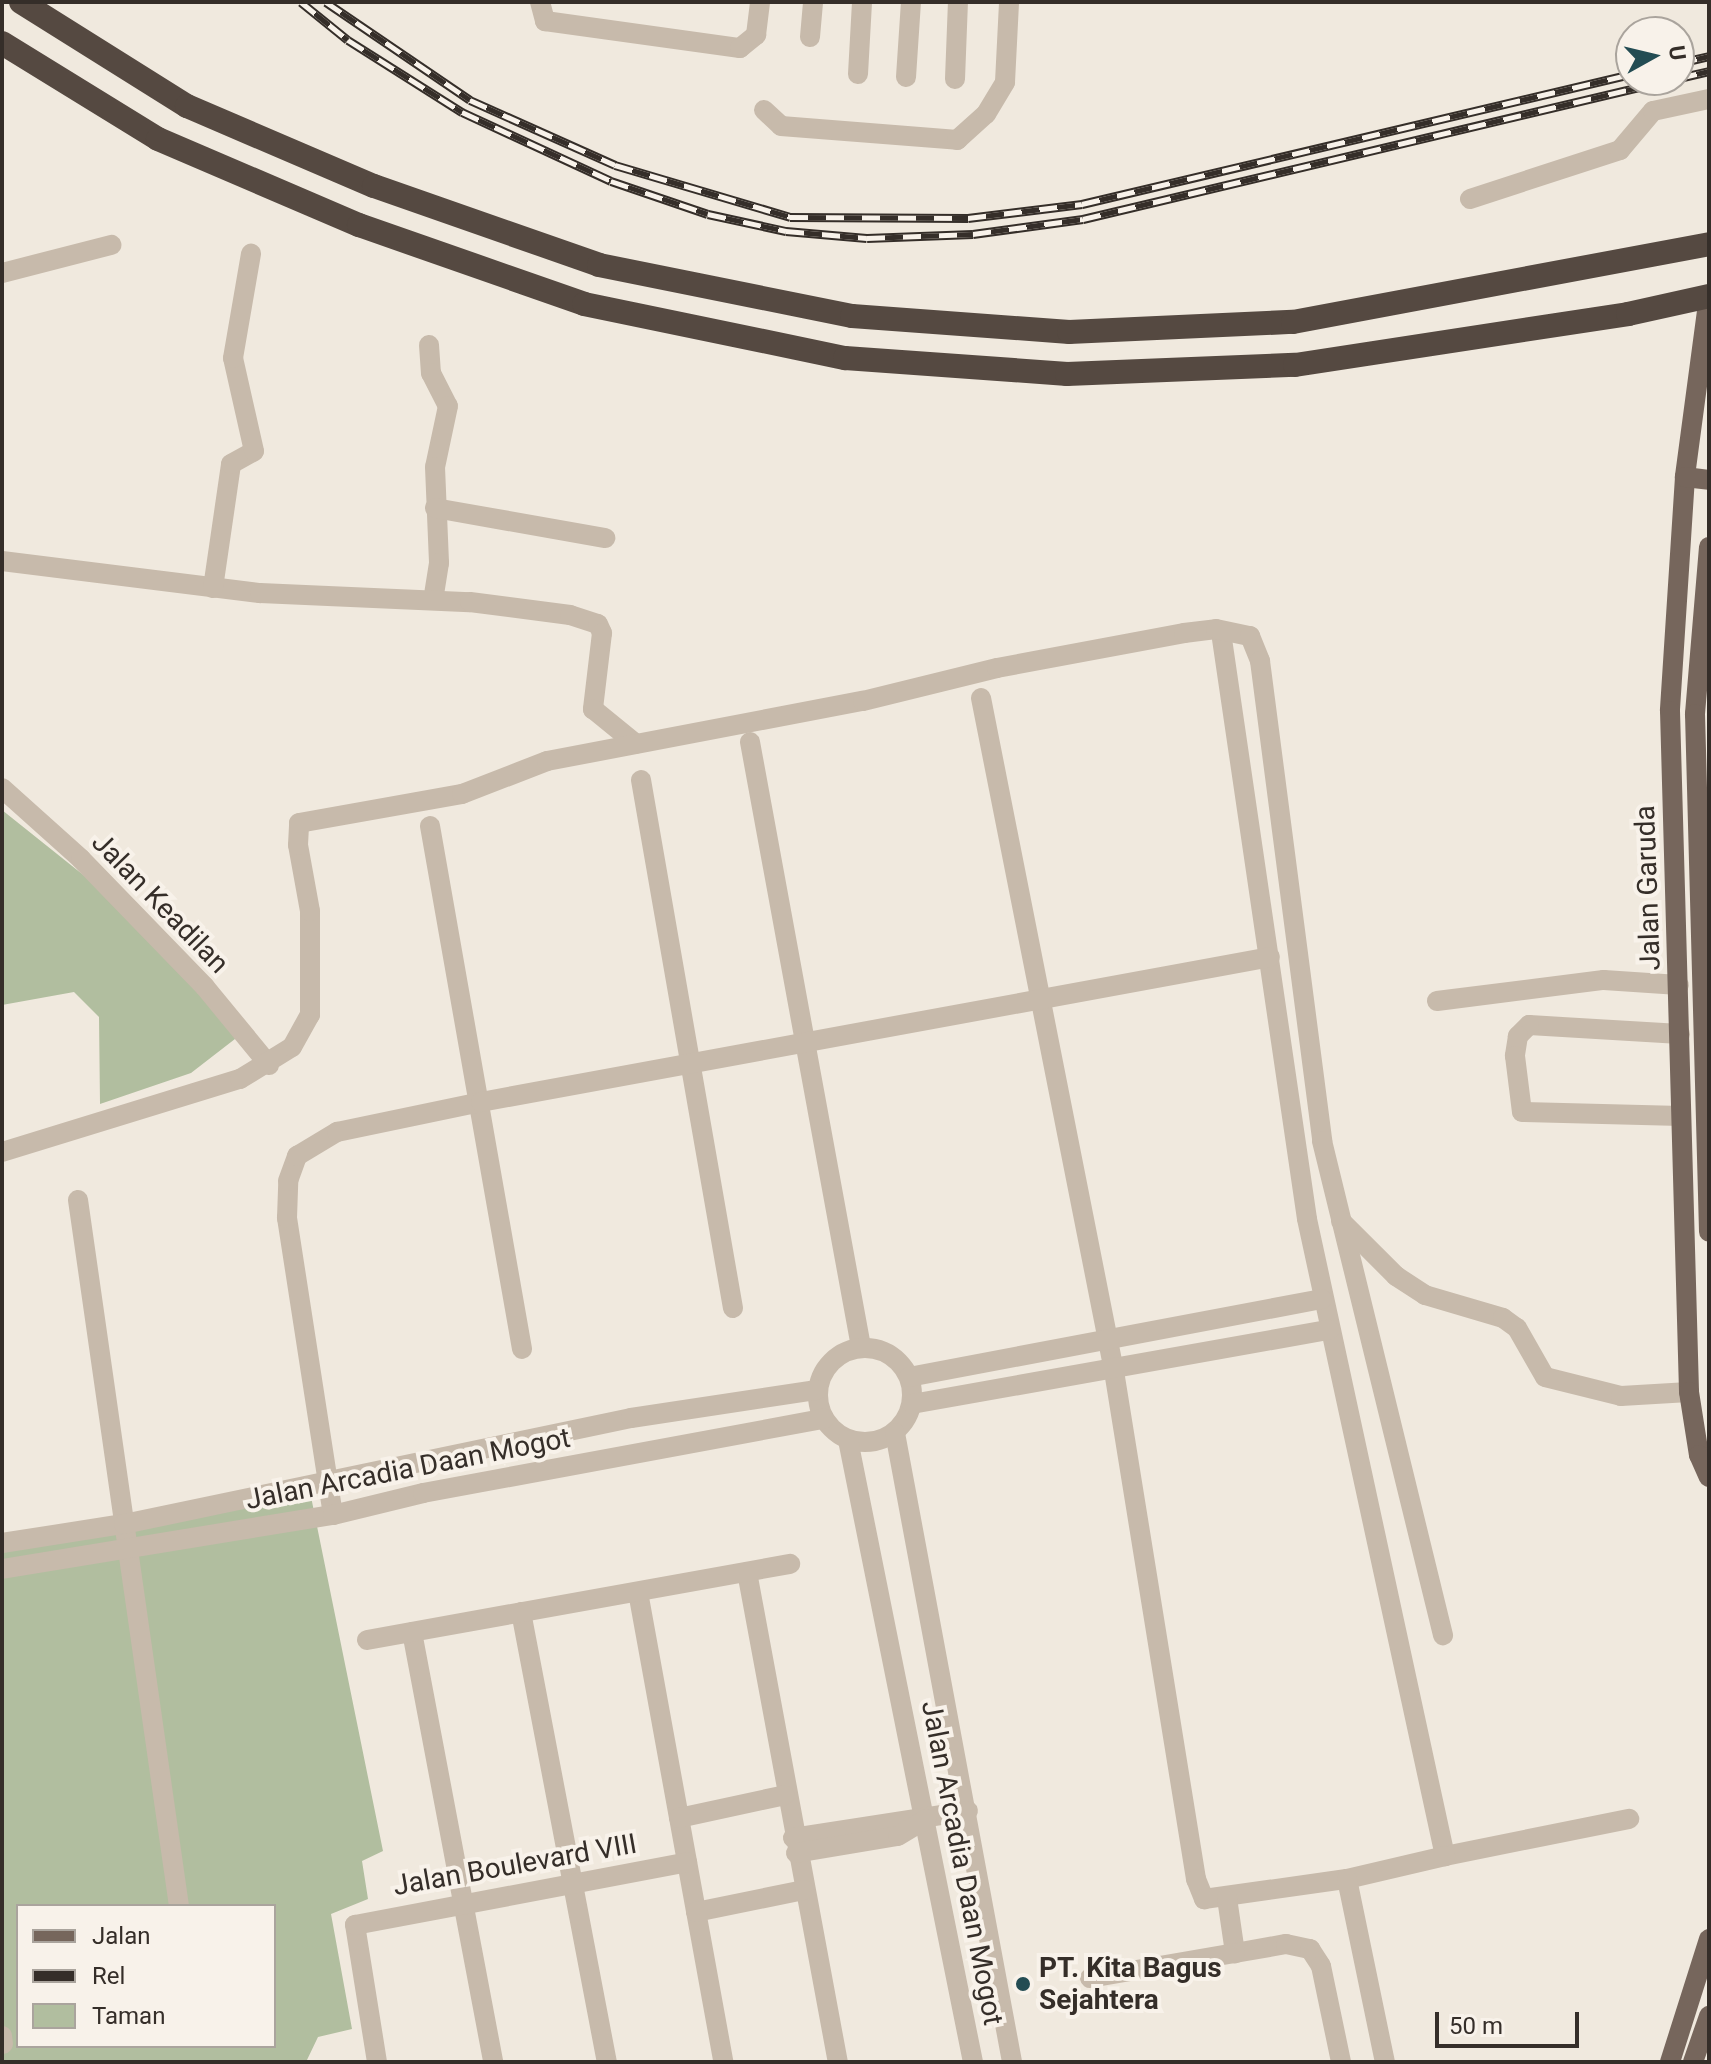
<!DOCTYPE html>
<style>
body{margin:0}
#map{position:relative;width:1711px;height:2064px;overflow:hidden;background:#f0e9de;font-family:Roboto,sans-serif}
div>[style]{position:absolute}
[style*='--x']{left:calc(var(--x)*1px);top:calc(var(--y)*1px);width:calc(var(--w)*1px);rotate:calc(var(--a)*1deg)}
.green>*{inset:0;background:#b1be9f}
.minor>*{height:20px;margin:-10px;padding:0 10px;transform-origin:10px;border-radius:10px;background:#c7baab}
.minor>.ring{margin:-10px;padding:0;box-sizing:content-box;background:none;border:20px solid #c7baab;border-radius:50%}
.major>*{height:20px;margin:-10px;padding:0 10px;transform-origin:10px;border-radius:10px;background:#76665c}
.highway>*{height:24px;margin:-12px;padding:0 12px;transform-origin:12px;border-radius:12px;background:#554941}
.rail>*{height:9px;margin-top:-4.5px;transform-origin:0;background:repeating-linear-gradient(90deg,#f8f2ea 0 18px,#352e29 0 36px);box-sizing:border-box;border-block:2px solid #352e29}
.highway-bridge>*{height:24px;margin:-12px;padding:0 12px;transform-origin:12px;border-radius:12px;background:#554941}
.dots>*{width:22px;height:22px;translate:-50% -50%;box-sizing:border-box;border:4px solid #f8f2ea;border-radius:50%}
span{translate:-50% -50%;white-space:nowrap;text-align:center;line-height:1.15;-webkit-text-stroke:8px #f8f2ea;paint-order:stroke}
.street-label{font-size:28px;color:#352e29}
.poi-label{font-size:28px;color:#352e29;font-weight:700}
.left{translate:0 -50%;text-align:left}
.frame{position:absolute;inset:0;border:4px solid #352e29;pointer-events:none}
.legend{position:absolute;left:16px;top:1904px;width:260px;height:144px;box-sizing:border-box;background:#f8f2ea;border:2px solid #aaa49d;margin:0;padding:10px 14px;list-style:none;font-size:24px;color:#352e29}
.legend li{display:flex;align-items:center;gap:16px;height:40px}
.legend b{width:40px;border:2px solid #aaa49d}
.north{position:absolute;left:1615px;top:16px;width:80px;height:80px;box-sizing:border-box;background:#f8f2ea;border:2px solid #aaa49d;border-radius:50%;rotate:82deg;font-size:22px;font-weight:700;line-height:32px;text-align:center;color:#352e29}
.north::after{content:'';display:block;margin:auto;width:28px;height:36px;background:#234c53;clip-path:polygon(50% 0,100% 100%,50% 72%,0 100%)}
.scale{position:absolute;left:1435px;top:2012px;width:144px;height:36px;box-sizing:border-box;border:4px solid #352e29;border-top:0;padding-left:10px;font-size:24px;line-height:28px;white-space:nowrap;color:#352e29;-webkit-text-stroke:6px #f8f2ea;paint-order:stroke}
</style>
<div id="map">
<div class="green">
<div style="clip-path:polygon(2px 810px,181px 953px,244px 1032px,191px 1073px,100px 1104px,99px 1017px,74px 992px,2px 1005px)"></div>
<div style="clip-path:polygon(evenodd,307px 1477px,383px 1851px,362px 1861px,368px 1899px,331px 1914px,352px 2029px,318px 2037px,306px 2062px,2px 2062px,2px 1534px,138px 1513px,307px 1477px,18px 1906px,274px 1906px,274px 2046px,18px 2046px,18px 1906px)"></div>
</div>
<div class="minor">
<div style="--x:540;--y:2;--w:20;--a:75"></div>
<div style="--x:545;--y:21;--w:197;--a:7.9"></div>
<div style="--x:740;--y:48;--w:21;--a:-39"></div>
<div style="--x:756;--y:35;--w:33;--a:-83"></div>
<div style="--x:810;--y:37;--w:35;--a:-85"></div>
<div style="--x:858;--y:74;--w:72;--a:-86.8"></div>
<div style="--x:906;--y:77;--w:75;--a:-86.2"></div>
<div style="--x:955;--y:79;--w:77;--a:-87.8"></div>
<div style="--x:764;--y:110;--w:23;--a:43"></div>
<div style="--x:781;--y:126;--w:177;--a:4.5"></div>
<div style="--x:957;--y:140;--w:39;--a:-42"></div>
<div style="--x:986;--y:114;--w:37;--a:-59"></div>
<div style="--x:1005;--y:82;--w:80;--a:-87.1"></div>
<div style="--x:1470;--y:199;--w:158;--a:-18.1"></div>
<div style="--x:1620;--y:150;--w:51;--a:-49.8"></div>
<div style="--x:1653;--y:111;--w:57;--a:-12.1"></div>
<div style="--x:2;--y:273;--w:113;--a:-14.4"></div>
<div style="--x:429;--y:345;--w:28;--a:86"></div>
<div style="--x:431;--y:373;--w:37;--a:63"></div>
<div style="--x:448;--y:406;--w:62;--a:102"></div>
<div style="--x:435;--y:467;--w:96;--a:87.6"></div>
<div style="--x:439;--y:563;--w:36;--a:99"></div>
<div style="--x:435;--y:508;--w:173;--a:10"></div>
<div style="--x:2;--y:561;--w:260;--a:7.1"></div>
<div style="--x:260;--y:593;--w:210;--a:2.5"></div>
<div style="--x:470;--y:602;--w:101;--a:7.4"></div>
<div style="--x:570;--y:615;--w:29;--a:18"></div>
<div style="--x:598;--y:624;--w:10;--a:66"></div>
<div style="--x:602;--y:633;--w:77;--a:96.8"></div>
<div style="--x:593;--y:709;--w:55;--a:39.1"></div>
<div style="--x:213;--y:588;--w:125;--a:-81.7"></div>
<div style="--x:231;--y:464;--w:26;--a:-29"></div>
<div style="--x:254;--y:451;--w:95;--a:-102.7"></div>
<div style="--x:233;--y:358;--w:106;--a:-80.2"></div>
<div style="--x:1222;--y:639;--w:586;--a:81.66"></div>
<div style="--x:1307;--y:1219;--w:652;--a:77.78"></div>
<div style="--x:1445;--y:1856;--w:188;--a:-11.4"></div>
<div style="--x:981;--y:698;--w:686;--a:78.82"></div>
<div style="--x:1114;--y:1371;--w:515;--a:80.83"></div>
<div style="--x:1196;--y:1879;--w:22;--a:68"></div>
<div style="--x:1204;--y:1899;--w:144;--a:-8"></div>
<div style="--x:1347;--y:1879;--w:101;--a:-13.2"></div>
<div style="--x:750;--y:742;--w:615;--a:79.6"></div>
<div style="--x:641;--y:780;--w:536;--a:80.12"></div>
<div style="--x:2;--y:788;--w:106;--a:41.9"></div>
<div style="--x:81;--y:859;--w:178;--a:45.9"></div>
<div style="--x:205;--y:987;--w:101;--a:50.6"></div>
<div style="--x:430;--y:826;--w:531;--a:80.02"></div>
<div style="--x:1437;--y:1001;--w:168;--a:-7.2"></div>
<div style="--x:1604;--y:980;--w:75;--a:3.8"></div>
<div style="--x:1680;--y:1034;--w:151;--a:-176.6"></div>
<div style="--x:1529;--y:1025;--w:16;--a:135"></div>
<div style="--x:1518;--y:1036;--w:20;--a:99"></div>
<div style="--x:1515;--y:1056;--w:56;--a:82.9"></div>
<div style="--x:1522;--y:1112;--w:159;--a:1.4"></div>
<div style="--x:2;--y:1152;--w:249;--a:-17.1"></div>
<div style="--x:240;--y:1079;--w:61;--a:-31.6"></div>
<div style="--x:292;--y:1047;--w:37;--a:-61"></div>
<div style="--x:310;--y:1015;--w:104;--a:-90"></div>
<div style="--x:310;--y:911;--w:67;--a:-100.3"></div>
<div style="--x:298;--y:845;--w:22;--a:-87"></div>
<div style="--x:299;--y:823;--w:166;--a:-10.1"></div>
<div style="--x:462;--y:794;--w:91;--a:-21.2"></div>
<div style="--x:547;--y:761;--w:322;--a:-10.8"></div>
<div style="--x:863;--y:701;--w:138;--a:-13.8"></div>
<div style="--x:997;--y:668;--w:190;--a:-10.6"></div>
<div style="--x:1184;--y:633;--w:32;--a:-7"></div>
<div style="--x:1216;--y:629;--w:35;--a:12"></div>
<div style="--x:1250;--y:636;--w:27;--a:68"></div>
<div style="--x:1260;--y:661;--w:484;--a:82.6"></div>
<div style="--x:1322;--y:1141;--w:509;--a:76.24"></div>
<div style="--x:78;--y:1200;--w:713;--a:81.86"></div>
<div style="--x:1341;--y:1221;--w:78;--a:45"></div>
<div style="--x:1396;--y:1276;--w:35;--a:33"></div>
<div style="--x:1425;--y:1295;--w:81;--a:16.4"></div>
<div style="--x:1503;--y:1318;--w:17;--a:36"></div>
<div style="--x:1517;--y:1328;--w:56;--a:60.3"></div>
<div style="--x:1545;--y:1377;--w:78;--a:14"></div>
<div style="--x:1621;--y:1396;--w:68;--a:-3.4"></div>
<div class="ring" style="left:818px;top:1348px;width:74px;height:74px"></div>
<div style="--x:909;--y:1377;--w:420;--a:-10.7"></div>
<div style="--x:912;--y:1404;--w:424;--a:-10.1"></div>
<div style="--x:895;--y:1433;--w:640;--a:79.46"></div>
<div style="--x:848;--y:1440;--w:634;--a:78.64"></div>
<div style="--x:333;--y:1515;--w:301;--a:-98.8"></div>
<div style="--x:287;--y:1218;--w:37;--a:-88"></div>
<div style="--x:288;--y:1181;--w:27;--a:-70"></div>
<div style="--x:297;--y:1156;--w:47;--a:-31"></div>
<div style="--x:337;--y:1132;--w:147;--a:-11.8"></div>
<div style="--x:481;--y:1102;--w:802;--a:-10.41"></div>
<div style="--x:2;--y:1543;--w:123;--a:-8.9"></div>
<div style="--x:124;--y:1524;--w:518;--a:-11.81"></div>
<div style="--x:631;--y:1418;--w:188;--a:-8.6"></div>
<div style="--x:2;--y:1569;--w:335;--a:-9.3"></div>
<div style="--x:333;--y:1515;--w:93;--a:-13.7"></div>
<div style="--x:423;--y:1493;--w:408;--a:-10.5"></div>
<div style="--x:747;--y:1572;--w:498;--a:79.5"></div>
<div style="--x:638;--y:1592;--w:478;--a:79.7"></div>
<div style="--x:521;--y:1612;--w:458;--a:79.2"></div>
<div style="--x:412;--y:1632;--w:438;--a:79.3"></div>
<div style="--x:367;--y:1640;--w:430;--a:-10.2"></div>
<div style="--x:679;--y:1818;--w:108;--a:-12.2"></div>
<div style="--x:793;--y:1838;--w:177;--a:-8.8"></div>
<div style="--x:796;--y:1853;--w:103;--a:-9.5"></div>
<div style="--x:898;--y:1836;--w:33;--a:-31"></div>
<div style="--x:1347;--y:1879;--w:187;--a:78.3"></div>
<div style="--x:1227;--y:1898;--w:56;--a:81.7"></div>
<div style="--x:1235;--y:1953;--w:52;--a:-10"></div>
<div style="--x:1286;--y:1944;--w:25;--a:12"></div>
<div style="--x:1310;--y:1949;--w:20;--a:57"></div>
<div style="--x:1321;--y:1966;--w:98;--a:78.2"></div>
<div style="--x:696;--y:1912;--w:110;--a:-11.5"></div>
<div style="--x:1090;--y:1978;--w:147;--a:-9.8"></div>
<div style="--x:2;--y:2036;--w:8;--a:83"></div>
<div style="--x:377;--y:2062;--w:139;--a:-99.1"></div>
<div style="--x:355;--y:1925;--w:338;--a:-10.7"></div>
</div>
<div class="major">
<div style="--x:1709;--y:296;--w:183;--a:97.6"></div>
<div style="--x:1685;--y:477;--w:234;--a:93.7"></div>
<div style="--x:1670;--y:711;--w:681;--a:88.4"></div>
<div style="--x:1689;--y:1392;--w:64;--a:81"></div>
<div style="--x:1699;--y:1455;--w:24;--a:66"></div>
<div style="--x:1685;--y:477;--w:24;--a:7"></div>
<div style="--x:1709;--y:547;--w:168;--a:94.8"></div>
<div style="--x:1695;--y:714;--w:518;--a:88.45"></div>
<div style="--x:1670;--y:2062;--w:129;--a:-72.4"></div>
<div style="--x:1693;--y:2062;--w:49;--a:-70.8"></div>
</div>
<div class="highway">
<div style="--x:21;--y:2;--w:196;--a:32.1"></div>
<div style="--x:187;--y:106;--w:203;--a:23.2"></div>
<div style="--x:374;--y:186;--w:238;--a:19.3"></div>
<div style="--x:599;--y:265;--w:258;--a:11.4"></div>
<div style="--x:852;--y:316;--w:218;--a:4.2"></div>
<div style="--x:1069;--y:332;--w:224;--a:-2.6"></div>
<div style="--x:1293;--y:322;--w:423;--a:-10.6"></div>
<div style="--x:2;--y:43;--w:183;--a:31.6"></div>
<div style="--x:158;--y:139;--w:219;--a:23.2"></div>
<div style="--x:359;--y:225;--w:238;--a:19.3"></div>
<div style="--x:584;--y:304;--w:267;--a:11.7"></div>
<div style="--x:845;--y:358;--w:223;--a:4.1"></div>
<div style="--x:1067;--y:374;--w:228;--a:-2.3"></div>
<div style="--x:1295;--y:365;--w:337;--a:-8.7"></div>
</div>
<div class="rail">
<div style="--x:301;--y:2;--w:60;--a:39"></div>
<div style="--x:348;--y:40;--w:135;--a:32.3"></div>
<div style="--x:462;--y:112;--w:164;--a:24.8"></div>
<div style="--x:611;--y:181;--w:102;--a:18.8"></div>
<div style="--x:708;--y:214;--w:80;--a:12.3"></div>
<div style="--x:786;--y:231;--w:81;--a:4.9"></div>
<div style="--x:867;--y:238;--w:106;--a:-2.2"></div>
<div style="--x:973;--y:234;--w:111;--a:-7.8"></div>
<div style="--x:1083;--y:219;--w:602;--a:-13.34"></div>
<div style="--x:326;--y:2;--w:174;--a:34.2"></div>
<div style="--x:470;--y:100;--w:159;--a:24.1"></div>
<div style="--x:615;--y:165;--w:183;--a:16.5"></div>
<div style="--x:790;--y:217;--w:178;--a:0.3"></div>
<div style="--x:968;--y:218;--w:115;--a:-7"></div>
<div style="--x:1082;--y:204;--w:564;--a:-13.32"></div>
<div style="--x:1679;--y:63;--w:31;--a:-13"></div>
<div style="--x:1679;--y:78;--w:31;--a:-13"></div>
</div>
<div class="highway-bridge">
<div style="--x:1628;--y:314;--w:83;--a:-12.5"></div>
</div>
<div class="dots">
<div style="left:1023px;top:1984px;background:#234c53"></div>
</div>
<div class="street-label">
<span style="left:1648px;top:888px;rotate:-92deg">Jalan Garuda</span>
<span style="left:160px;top:903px;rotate:46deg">Jalan Keadilan</span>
<span style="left:408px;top:1469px;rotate:-11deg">Jalan Arcadia Daan Mogot</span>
<span style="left:962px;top:1863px;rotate:79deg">Jalan Arcadia Daan Mogot</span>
<span style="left:515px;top:1865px;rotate:-10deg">Jalan Boulevard VIII</span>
</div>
<div class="poi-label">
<span class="left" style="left:1039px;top:1984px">PT. Kita Bagus<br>Sejahtera</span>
</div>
<div class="frame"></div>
<ul class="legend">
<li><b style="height:10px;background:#76665c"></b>Jalan</li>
<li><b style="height:10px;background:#352e29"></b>Rel</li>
<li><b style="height:22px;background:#b1be9f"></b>Taman</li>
</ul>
<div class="north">U</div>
<div class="scale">50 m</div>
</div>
